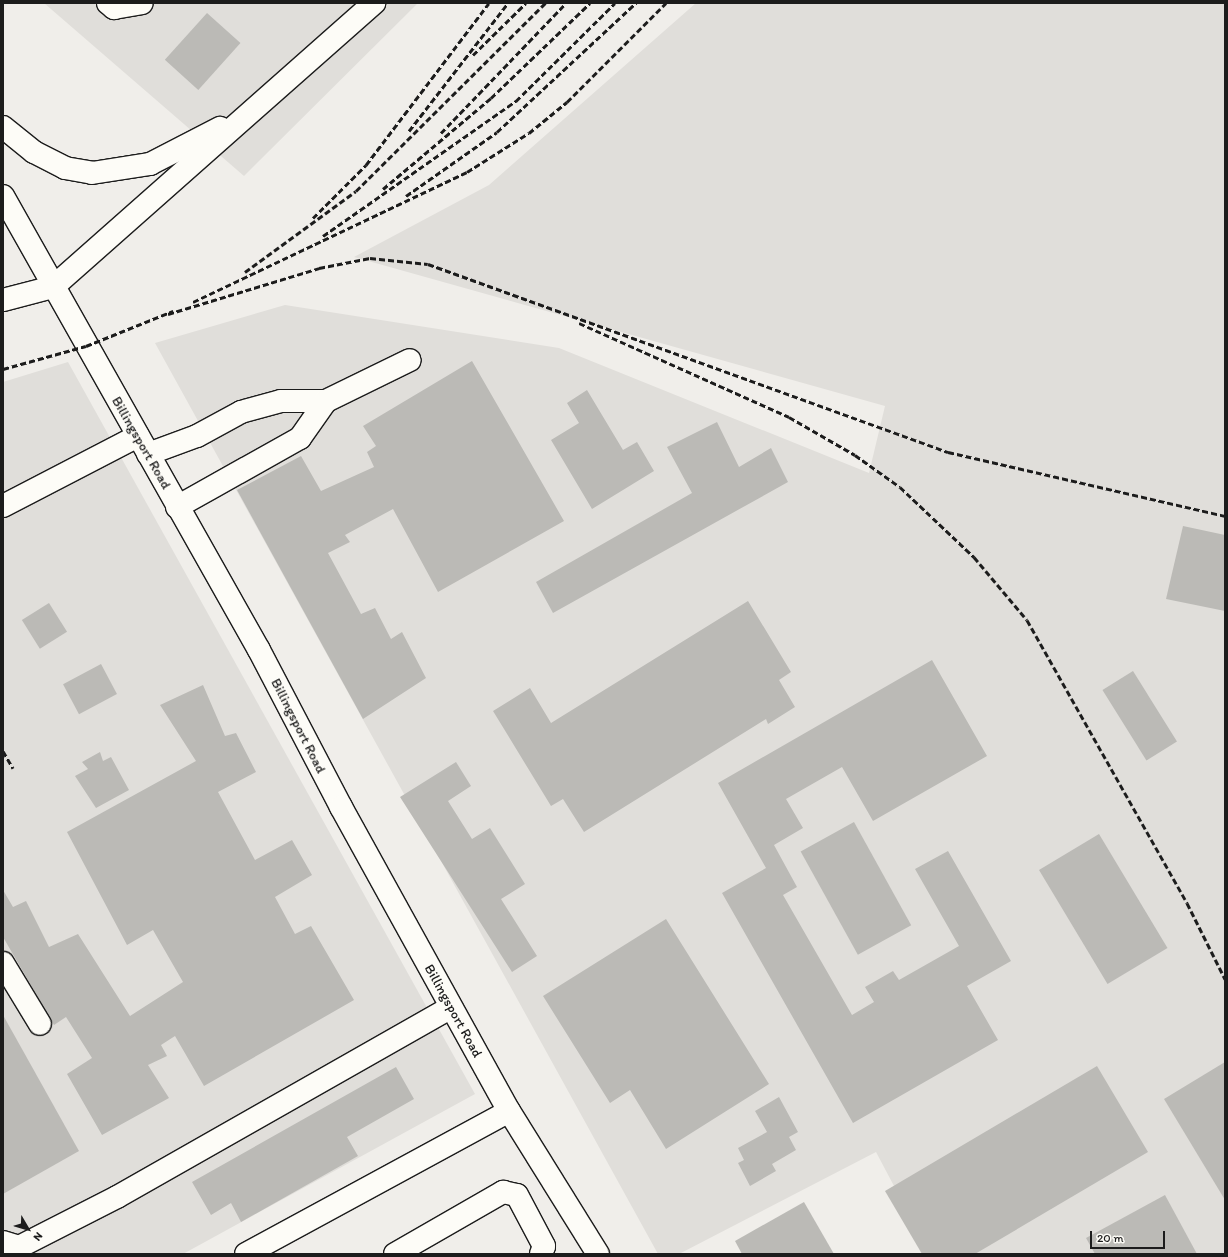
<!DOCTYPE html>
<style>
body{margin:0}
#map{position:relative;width:1228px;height:1257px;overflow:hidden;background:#f0eeea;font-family:Itim,sans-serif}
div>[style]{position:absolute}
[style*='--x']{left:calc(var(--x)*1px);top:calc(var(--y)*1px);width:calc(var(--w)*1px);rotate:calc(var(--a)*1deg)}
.built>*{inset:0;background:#e0deda}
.building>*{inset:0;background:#bbbab6;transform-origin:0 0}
.roads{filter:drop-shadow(1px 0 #1c1c1c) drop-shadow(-1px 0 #1c1c1c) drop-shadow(0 1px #1c1c1c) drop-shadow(0 -1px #1c1c1c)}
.minor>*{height:22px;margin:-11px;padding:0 11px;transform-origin:11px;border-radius:11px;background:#fdfcf7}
.rail>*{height:3px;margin-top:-1.5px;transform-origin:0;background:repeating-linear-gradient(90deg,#1c1c1c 0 6px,transparent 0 9px)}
span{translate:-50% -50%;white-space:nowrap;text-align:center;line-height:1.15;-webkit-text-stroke:3.5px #fdfcf7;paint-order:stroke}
.street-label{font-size:14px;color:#1c1c1c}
.frame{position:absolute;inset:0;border:4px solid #1c1c1c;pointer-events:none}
.north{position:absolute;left:8px;top:1209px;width:40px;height:40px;-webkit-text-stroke:3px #fdfcf7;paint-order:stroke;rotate:128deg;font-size:11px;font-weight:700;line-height:16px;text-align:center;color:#1c1c1c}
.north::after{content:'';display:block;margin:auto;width:14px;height:18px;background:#1c1c1c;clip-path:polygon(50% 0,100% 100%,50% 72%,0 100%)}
.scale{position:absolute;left:1090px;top:1231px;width:75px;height:18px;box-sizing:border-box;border:2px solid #1c1c1c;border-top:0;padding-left:5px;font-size:12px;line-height:14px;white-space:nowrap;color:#1c1c1c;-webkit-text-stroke:3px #fdfcf7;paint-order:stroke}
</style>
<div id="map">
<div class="built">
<div style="clip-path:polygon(44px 3px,418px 3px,244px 176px)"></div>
<div style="clip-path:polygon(696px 3px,1225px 3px,1225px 1254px,930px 1254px,876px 1152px,679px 1254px,658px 1254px,155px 343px,285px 305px,559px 348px,869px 473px,885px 406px,354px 257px,489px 185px)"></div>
<div style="clip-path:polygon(68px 362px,475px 1094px,183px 1254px,3px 1254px,3px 382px)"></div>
</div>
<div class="building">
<div style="left:207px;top:13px;width:45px;height:63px;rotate:42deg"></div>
<div style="clip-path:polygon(472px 361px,564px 521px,438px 592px,393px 509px,345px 535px,350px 542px,328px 553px,361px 614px,375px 608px,391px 639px,402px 632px,426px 678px,363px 719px,237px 490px,301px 456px,321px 491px,374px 467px,367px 452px,376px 446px,363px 426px)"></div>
<div style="clip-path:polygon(587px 390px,623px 450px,637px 442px,654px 471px,592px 509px,551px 440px,579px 423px,567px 403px)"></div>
<div style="clip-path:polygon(717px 422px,739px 467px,771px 448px,788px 482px,553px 613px,536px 582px,692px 493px,667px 447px)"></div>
<div style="clip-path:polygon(1183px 526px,1225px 535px,1225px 611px,1166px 599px)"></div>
<div style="clip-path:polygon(748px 601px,791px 672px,779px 680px,795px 707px,768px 724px,766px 719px,584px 832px,563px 799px,551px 806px,493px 711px,530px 688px,551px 723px)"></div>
<div style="left:49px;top:603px;width:34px;height:32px;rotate:58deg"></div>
<div style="clip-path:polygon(932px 660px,987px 756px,873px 821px,842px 767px,786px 799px,803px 828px,774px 845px,797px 887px,783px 895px,852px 1015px,874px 1002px,865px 987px,893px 971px,899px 980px,959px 946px,915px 869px,948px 851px,1011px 961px,967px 986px,998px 1040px,853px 1123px,722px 893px,766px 868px,718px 783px)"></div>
<div style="left:101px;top:664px;width:34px;height:43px;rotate:62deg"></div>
<div style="left:1133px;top:671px;width:83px;height:36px;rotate:58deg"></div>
<div style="clip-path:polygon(203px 685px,225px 736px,236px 733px,256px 772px,218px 792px,255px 860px,292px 840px,312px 875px,275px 897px,295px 934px,311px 926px,354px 1000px,204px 1086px,175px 1036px,161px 1045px,167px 1056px,148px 1065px,169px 1098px,102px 1135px,67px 1074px,92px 1058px,66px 1017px,54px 1025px,3px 937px,3px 890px,13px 907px,26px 901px,49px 947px,78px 934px,130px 1016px,183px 982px,153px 930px,127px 945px,67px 832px,196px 761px,160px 705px)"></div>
<div style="clip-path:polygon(100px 752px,103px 761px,111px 757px,129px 790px,96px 808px,75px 776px,88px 769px,82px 762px)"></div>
<div style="clip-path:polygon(456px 762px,471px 786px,448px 801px,472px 839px,490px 828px,525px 884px,501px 899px,537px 956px,512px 972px,400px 797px)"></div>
<div style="left:854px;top:822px;width:118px;height:61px;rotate:61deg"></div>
<div style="left:1099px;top:834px;width:133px;height:70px;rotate:59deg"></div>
<div style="clip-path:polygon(666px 919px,769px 1084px,666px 1149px,630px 1090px,610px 1103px,543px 996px)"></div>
<div style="clip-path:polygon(3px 1015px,79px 1151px,3px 1194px)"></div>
<div style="clip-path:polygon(1225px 1062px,1225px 1200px,1164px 1099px)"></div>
<div style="clip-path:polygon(1097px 1066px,1148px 1152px,975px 1254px,922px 1254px,885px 1191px)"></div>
<div style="clip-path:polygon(396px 1067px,414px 1099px,347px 1137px,358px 1156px,241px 1222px,231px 1203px,211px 1215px,192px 1182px)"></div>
<div style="clip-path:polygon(779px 1097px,798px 1132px,789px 1137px,796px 1150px,772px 1164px,776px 1171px,750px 1186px,738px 1163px,744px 1160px,738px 1148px,767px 1132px,755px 1111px)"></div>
<div style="clip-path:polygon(1165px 1195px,1197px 1254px,1095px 1254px,1086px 1238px)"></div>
<div style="clip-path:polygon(804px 1202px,834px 1254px,742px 1254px,735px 1241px)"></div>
</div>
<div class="roads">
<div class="minor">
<div style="--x:108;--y:3;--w:8;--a:40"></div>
<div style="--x:114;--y:8;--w:28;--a:-10"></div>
<div style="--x:3;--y:127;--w:40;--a:39"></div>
<div style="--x:34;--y:152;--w:35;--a:27"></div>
<div style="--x:65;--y:168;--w:27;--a:10"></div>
<div style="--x:92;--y:173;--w:59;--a:-8.8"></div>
<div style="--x:150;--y:164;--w:79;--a:-27.2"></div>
<div style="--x:3;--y:196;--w:521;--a:60.58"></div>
<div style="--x:259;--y:650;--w:177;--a:62.4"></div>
<div style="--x:341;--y:807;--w:347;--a:61.1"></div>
<div style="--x:509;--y:1111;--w:168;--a:58.1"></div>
<div style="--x:3;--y:300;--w:52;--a:-14.6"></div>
<div style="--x:53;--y:287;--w:429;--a:-41.5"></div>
<div style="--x:148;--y:454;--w:52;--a:-20.2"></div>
<div style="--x:197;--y:436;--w:50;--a:-28.6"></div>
<div style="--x:241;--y:412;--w:41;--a:-15.4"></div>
<div style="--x:281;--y:401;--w:45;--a:0"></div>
<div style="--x:326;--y:401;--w:93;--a:-26"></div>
<div style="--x:3;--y:506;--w:152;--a:-27.4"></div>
<div style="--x:177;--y:507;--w:141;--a:-29.3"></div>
<div style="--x:300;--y:438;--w:45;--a:-54.9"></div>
<div style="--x:3;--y:963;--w:71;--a:58.8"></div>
<div style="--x:3;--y:1242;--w:17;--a:17"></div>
<div style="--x:19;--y:1247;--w:110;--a:-27"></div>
<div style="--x:117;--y:1197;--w:384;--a:-29.6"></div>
<div style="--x:246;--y:1254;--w:299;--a:-28.5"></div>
<div style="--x:395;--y:1254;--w:125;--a:-29.9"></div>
<div style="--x:503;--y:1192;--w:14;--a:12"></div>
<div style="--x:517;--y:1195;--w:58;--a:62.1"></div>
<div style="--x:544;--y:1246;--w:9;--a:111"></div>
</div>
</div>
<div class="rail">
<div style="--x:473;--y:55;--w:74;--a:-44.5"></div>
<div style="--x:409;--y:131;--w:162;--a:-52.3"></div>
<div style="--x:441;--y:133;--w:180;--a:-46.1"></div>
<div style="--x:383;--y:189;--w:141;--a:-40.1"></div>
<div style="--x:491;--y:98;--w:137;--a:-43.8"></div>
<div style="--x:406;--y:196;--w:111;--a:-35.1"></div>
<div style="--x:497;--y:132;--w:190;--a:-42.9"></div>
<div style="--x:313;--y:218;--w:75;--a:-45"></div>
<div style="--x:366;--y:165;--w:203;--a:-52.8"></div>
<div style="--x:323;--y:236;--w:236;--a:-35"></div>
<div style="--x:516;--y:101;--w:139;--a:-44.7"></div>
<div style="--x:245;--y:272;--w:137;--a:-36.1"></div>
<div style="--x:356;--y:191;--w:267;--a:-44.8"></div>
<div style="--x:193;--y:302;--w:303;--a:-25.4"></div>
<div style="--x:467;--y:172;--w:73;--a:-32.2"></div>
<div style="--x:529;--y:133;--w:49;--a:-39.2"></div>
<div style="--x:567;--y:102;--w:140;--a:-45"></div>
<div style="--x:168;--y:314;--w:158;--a:-16.9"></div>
<div style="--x:319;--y:268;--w:52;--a:-11.1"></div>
<div style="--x:370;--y:258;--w:58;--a:5.9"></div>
<div style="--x:428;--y:264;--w:553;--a:19.88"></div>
<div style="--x:948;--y:452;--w:284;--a:13"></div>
<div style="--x:579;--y:323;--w:230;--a:24.1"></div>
<div style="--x:789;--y:417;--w:76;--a:29.9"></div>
<div style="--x:855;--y:455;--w:55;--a:35.4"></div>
<div style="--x:900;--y:487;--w:102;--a:43.4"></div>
<div style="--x:974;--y:557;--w:82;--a:49.9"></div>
<div style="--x:1027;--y:620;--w:325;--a:60.5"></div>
<div style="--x:1187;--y:903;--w:85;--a:63.4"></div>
<div style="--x:3;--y:369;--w:86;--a:-15.5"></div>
<div style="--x:86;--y:346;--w:94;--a:-21.9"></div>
<div style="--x:3;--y:751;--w:20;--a:60"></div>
</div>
<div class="street-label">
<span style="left:141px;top:443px;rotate:60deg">Billingsport Road</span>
<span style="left:298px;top:726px;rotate:63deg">Billingsport Road</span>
<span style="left:453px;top:1011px;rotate:61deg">Billingsport Road</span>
</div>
<div class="frame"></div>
<div class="north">N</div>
<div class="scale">20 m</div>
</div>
